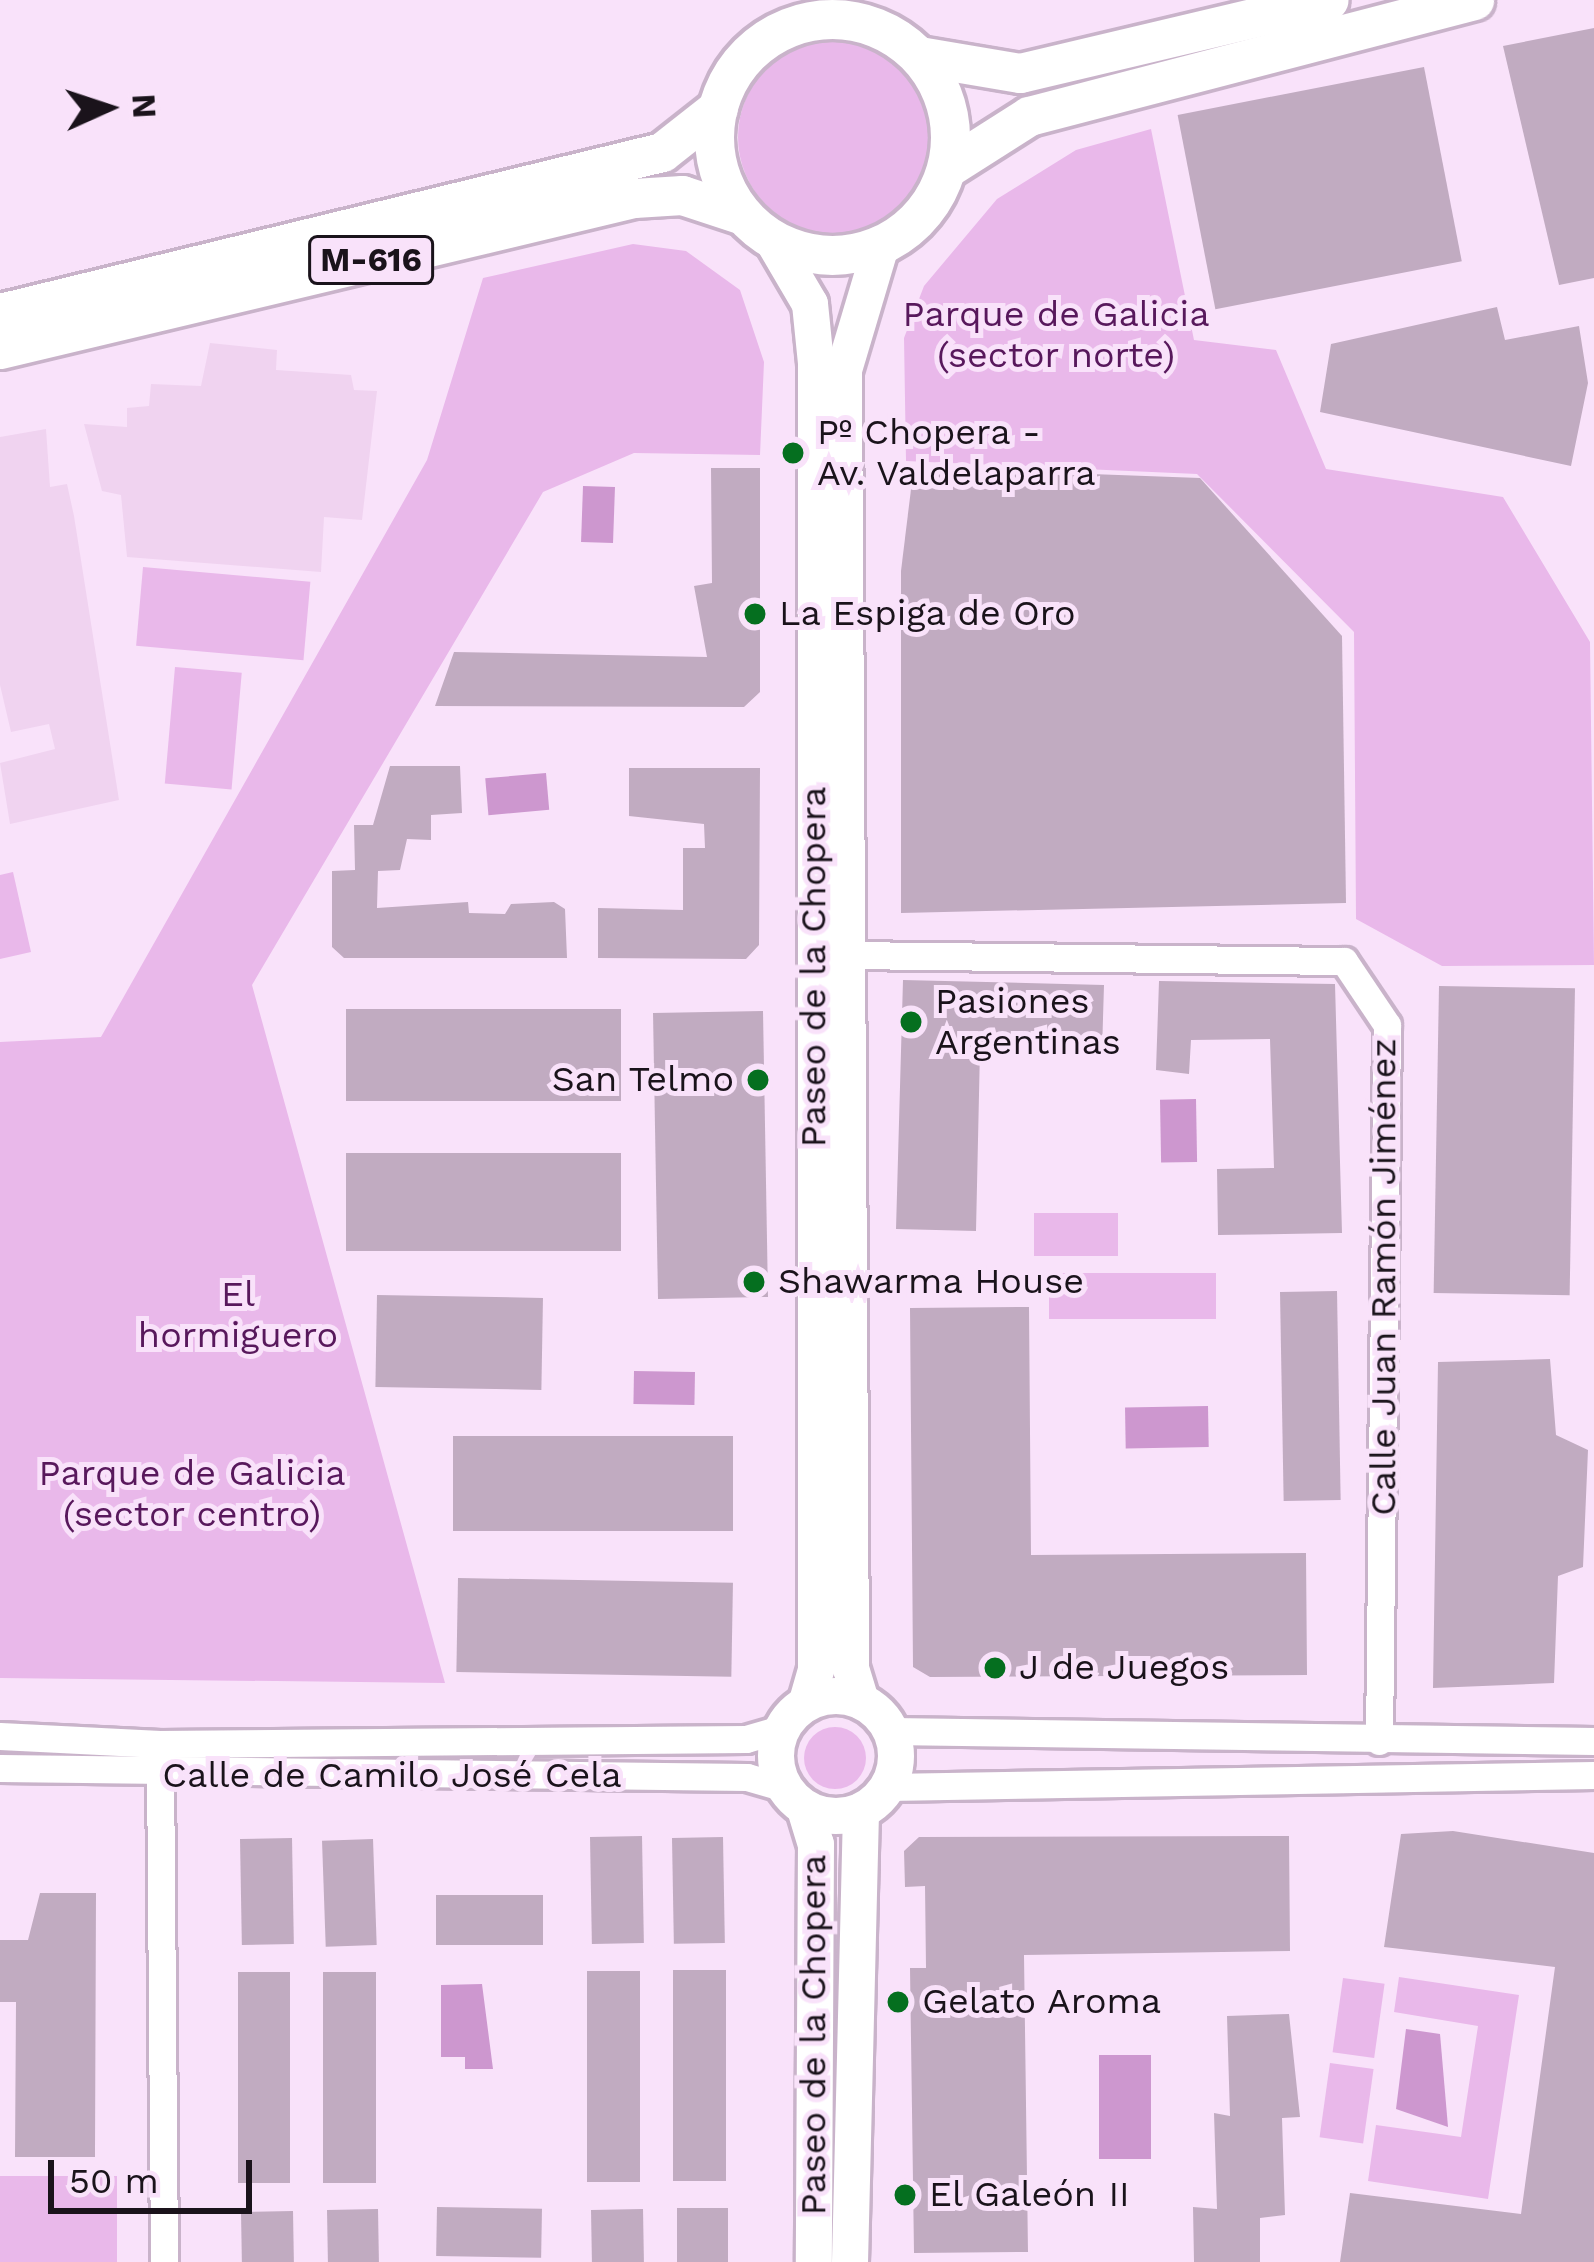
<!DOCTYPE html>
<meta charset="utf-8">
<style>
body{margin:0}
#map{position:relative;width:1594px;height:2262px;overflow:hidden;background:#f9e2fa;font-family:"Work Sans",sans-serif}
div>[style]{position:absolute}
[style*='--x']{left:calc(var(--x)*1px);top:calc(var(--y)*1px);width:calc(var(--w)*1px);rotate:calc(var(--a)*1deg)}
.built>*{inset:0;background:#f0d3f0}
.green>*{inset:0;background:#e9b8ea;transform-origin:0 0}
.round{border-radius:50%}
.water>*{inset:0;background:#cd97cf;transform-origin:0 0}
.building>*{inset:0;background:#c1abc1;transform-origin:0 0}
.roads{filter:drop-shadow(3px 0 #c9b3ca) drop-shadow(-3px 0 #c9b3ca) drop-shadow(0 3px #c9b3ca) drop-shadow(0 -3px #c9b3ca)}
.minor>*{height:27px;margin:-13.5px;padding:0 13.5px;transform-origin:13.5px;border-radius:13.5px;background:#fff}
.major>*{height:36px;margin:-18px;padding:0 18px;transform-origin:18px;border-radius:18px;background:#fff}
.major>.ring{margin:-18px;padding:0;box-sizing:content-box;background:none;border:36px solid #fff;border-radius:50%}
.highway>*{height:39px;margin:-19.5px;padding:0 19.5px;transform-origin:19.5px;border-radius:19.5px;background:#fff}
.highway>.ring{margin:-19.5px;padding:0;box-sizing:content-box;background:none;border:39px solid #fff;border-radius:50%}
.dots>*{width:33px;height:33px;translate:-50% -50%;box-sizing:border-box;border:6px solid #f9e2fa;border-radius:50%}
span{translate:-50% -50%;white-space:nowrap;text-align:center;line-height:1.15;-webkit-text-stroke:10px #f9e2fa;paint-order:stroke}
.shield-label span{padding:3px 9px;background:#f9e2fa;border:3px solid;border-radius:9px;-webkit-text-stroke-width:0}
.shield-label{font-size:33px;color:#1a131b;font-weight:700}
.park-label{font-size:36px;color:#58185c}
.poi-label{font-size:36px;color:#1a131b}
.left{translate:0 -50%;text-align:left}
.right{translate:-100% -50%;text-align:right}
.street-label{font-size:36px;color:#1a131b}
.north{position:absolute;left:48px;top:48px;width:120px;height:120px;-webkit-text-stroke:9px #f9e2fa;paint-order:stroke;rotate:87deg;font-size:33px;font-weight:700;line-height:48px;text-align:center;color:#1a131b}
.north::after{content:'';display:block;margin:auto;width:42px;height:54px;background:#1a131b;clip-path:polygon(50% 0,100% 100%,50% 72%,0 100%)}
.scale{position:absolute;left:48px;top:2160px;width:204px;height:54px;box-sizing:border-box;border:6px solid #1a131b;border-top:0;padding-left:15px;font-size:36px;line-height:42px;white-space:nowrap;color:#1a131b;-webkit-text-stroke:9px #f9e2fa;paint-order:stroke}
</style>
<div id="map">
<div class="built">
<div style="clip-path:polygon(210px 343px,277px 350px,276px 370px,351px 375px,354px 390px,377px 391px,362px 520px,324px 517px,321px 572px,127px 557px,121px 495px,102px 491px,84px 424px,127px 427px,127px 408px,149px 406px,151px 384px,201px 386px)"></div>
<div style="clip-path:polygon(46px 429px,50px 487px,67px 484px,74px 516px,119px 800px,10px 824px,0 763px,55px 749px,49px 724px,11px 732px,0 685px,0 437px)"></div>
</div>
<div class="green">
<div class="round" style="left:738px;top:40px;width:194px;height:194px"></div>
<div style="clip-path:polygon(1151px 129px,1194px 340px,1276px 350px,1326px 469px,1503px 497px,1590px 642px,1594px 965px,1442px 966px,1356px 919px,1354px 632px,1197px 474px,906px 461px,904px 338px,924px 286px,997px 199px,1076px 150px)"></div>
<div style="clip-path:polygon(633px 244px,686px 251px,740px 290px,764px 362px,760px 455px,634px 453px,543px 492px,252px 985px,445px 1683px,0 1678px,0 1042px,101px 1037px,427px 460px,483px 278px)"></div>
<div style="left:143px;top:567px;width:168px;height:79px;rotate:5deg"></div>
<div style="left:175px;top:667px;width:67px;height:117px;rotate:5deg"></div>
<div style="clip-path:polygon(13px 872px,31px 952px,0 959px,0 875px)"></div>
<div style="left:1118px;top:1213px;width:43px;height:84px;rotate:90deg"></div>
<div style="left:1049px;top:1273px;width:167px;height:46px"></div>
<div class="round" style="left:804px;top:1727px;width:62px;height:62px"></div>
<div style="clip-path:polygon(1399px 1977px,1519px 1995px,1488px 2199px,1368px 2181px,1376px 2125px,1461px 2137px,1478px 2026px,1394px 2012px)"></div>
<div style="left:1343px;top:1978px;width:42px;height:75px;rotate:8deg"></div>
<div style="left:1330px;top:2063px;width:44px;height:75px;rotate:8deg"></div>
<div style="left:0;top:2176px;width:117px;height:86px"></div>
</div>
<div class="water">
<div style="left:583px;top:486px;width:32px;height:56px;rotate:2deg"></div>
<div style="left:546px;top:773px;width:37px;height:61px;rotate:85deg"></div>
<div style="left:1196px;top:1099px;width:63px;height:36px;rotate:89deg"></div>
<div style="left:634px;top:1371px;width:61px;height:33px;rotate:1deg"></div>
<div style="left:1208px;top:1406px;width:41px;height:83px;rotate:89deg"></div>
<div style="clip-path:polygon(482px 1984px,493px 2069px,465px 2069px,465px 2057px,441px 2057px,441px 1985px)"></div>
<div style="clip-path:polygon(1406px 2029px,1440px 2034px,1448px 2127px,1396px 2109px)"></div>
<div style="left:1099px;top:2055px;width:52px;height:104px"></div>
</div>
<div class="building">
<div style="clip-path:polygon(1594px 28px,1594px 278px,1559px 285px,1503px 46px)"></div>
<div style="left:1424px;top:67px;width:198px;height:251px;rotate:79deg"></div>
<div style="clip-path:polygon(1497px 307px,1505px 340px,1579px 326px,1588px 383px,1571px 466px,1320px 412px,1331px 344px)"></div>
<div style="clip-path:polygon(711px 468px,760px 468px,760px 692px,744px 707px,435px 706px,454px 652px,707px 657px,694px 586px,712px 583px)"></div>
<div style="clip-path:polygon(932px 468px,1200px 478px,1342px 636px,1346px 903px,901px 913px,901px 571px,912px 481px)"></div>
<div style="clip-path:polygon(390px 766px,460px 766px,462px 813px,431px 815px,431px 840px,407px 839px,400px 870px,378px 871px,377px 908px,468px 902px,469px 913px,505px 914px,511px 904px,554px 902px,565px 909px,567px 958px,344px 958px,332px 947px,332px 871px,355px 870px,354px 825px,373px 825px)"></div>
<div style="clip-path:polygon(629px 768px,760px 768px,759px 945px,746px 959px,598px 958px,598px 908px,683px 910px,683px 848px,705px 848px,704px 824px,629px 816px)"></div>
<div style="clip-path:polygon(903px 980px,1104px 985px,1102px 1052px,980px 1049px,976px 1231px,896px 1229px)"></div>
<div style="clip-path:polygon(1159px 981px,1335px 984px,1342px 1233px,1218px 1235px,1217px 1169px,1274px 1168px,1270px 1039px,1191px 1040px,1189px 1074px,1156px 1070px)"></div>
<div style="left:1439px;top:986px;width:136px;height:307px;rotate:1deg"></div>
<div style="left:346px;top:1009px;width:275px;height:92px"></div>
<div style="left:763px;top:1011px;width:286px;height:110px;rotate:89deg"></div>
<div style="left:346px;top:1153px;width:275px;height:98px"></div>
<div style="left:1337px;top:1291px;width:209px;height:57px;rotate:89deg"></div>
<div style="left:377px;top:1295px;width:166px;height:92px;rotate:1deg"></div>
<div style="clip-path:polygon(1029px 1307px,1031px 1555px,1306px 1553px,1307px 1675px,930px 1677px,913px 1667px,910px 1308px)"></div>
<div style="clip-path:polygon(1550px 1359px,1556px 1435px,1588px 1450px,1583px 1567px,1558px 1576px,1554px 1683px,1433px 1688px,1438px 1362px)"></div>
<div style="left:733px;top:1436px;width:95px;height:280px;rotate:90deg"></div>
<div style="left:458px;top:1578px;width:275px;height:94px;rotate:1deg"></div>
<div style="clip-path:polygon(1453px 1831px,1594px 1853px,1594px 2262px,1340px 2262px,1350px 2193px,1521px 2214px,1555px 1967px,1384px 1947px,1401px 1834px)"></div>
<div style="left:642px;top:1836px;width:107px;height:52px;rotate:89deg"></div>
<div style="clip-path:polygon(1289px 1836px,1290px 1951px,1024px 1955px,1028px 2252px,914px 2253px,910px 1968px,926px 1968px,925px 1886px,905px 1887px,904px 1851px,919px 1837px)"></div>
<div style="left:723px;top:1837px;width:106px;height:51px;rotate:89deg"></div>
<div style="left:292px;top:1838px;width:106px;height:52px;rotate:89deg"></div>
<div style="left:373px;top:1839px;width:106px;height:51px;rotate:88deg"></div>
<div style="clip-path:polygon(40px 1893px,96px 1893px,95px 2157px,15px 2157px,16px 2002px,0 2002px,0 1940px,28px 1940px)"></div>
<div style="left:436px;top:1895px;width:107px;height:50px"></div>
<div style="left:726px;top:1970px;width:211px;height:53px;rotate:90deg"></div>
<div style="left:587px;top:1971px;width:53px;height:211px"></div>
<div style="left:238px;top:1972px;width:52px;height:211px"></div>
<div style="left:323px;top:1972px;width:53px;height:211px"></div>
<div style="clip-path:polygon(1289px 2014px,1300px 2117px,1282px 2118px,1285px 2215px,1260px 2218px,1260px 2262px,1194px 2262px,1193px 2207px,1217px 2209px,1214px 2113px,1230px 2116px,1227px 2016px)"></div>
<div style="left:437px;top:2207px;width:105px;height:49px;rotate:1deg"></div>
<div style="left:677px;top:2208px;width:51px;height:54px"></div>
<div style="left:378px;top:2209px;width:53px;height:51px;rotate:89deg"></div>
<div style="left:643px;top:2209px;width:53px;height:52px;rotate:89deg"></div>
<div style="left:293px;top:2211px;width:51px;height:52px;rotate:89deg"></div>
</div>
<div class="roads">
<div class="minor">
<div style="--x:848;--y:955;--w:496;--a:0.7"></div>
<div style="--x:1344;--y:961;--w:77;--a:56.1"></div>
<div style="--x:1387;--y:1025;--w:716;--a:90.64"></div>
<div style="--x:891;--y:1731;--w:703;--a:0.81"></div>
<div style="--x:0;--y:1736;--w:160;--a:2.9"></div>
<div style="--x:160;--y:1744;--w:586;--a:-0.49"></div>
<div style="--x:746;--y:1739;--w:36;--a:-16"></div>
<div style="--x:160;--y:1762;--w:500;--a:89.54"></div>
<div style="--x:0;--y:1768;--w:747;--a:0.69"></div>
<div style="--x:747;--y:1777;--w:37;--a:16"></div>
<div style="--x:888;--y:1787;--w:706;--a:-0.97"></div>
</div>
<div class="major">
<div style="--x:773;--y:241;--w:73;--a:59.6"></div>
<div style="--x:810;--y:304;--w:59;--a:84.2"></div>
<div style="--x:816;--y:363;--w:1307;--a:90"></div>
<div style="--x:816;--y:1670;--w:33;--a:106"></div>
<div class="ring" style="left:776px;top:1696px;width:84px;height:84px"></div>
<div style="--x:861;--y:1701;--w:34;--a:-107"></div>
<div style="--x:851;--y:1669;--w:1299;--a:-90.31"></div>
<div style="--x:844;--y:370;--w:129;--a:-73.4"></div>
<div style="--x:805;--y:1809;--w:37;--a:73"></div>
<div style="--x:816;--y:1844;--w:418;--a:90.3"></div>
<div style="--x:850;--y:2262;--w:451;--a:-88.6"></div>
</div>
<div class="highway">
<div class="ring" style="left:714px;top:19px;width:197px;height:197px"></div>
<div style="--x:919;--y:56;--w:102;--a:9.6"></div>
<div style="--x:1020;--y:73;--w:317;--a:-13.3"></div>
<div style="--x:947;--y:168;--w:97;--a:-32.4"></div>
<div style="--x:1029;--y:116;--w:460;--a:-14.6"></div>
<div style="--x:0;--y:313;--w:681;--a:-13.67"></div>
<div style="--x:662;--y:152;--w:71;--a:-38.2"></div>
<div style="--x:0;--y:349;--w:652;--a:-13.4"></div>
<div style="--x:634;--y:198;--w:48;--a:-3.6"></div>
<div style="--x:682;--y:195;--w:64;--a:18.2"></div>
</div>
</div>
<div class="dots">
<div style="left:793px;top:453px;background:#056f1f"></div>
<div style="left:755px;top:614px;background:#056f1f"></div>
<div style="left:911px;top:1022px;background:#056f1f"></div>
<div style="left:758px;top:1080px;background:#056f1f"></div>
<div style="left:754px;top:1282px;background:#056f1f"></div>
<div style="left:995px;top:1668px;background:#056f1f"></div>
<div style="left:898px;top:2002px;background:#056f1f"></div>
<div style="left:905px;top:2195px;background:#056f1f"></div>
</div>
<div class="shield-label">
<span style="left:371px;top:260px">M-616</span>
</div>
<div class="park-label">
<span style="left:1056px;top:335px">Parque de Galicia<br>(sector norte)</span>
<span style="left:238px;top:1315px">El<br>hormiguero</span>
<span style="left:192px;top:1494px">Parque de Galicia<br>(sector centro)</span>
</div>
<div class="poi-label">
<span class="left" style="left:817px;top:453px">Pº Chopera -<br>Av. Valdelaparra</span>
<span class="left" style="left:779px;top:614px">La Espiga de Oro</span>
<span class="left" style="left:935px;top:1022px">Pasiones<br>Argentinas</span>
<span class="right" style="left:734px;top:1080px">San Telmo</span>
<span class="left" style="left:778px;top:1282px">Shawarma House</span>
<span class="left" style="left:1019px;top:1668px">J de Juegos</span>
<span class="left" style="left:922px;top:2002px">Gelato Aroma</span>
<span class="left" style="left:929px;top:2195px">El Galeón II</span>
</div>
<div class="street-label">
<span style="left:814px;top:967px;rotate:-90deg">Paseo de la Chopera</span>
<span style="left:1384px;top:1277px;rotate:-90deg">Calle Juan Ramón Jiménez</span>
<span style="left:392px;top:1776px">Calle de Camilo José Cela</span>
<span style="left:814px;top:2035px;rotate:-90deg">Paseo de la Chopera</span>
</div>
<div class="north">N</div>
<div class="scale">50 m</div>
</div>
